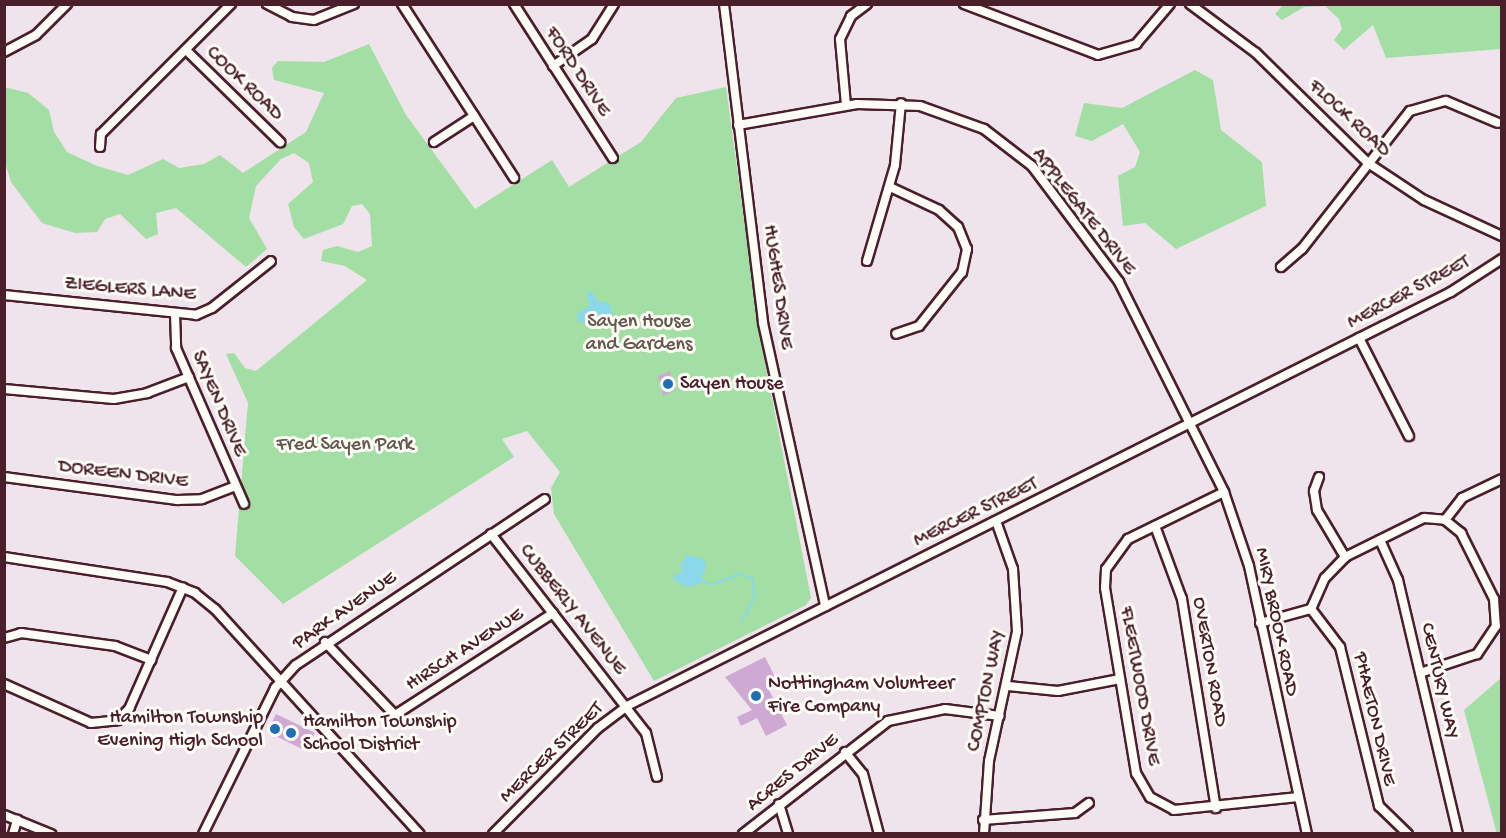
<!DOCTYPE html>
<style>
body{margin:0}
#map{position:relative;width:1506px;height:838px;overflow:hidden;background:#efe3ec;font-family:"Gochi Hand",sans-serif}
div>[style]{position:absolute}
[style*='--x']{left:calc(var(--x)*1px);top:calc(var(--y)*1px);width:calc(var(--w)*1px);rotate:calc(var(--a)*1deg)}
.green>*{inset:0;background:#a3dea4}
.water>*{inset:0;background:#8bd8eb}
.stream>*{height:2px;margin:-1px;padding:0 1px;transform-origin:1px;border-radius:1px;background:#8bd8eb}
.building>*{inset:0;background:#cda9d3;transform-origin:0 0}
.roads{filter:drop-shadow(2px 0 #4a1f2b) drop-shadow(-2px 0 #4a1f2b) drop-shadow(0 2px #4a1f2b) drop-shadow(0 -2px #4a1f2b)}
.minor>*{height:8px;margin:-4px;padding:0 4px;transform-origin:4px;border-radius:4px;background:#fdfcf7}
.dots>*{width:16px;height:16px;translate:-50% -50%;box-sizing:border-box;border:3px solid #fdfcf7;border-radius:50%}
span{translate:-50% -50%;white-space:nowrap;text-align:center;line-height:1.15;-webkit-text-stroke:6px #fdfcf7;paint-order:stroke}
.street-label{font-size:20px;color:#4a1f2b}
.park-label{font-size:20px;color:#65584f}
.poi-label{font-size:20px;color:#4a1f2b}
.left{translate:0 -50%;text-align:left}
.right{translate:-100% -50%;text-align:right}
.frame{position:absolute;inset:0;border:6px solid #4a1f2b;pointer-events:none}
</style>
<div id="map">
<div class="green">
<div style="clip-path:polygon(1283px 5px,1501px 5px,1501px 49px,1386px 58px,1373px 25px,1344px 50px,1334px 40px,1342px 29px,1339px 19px,1325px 6px,1304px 7px,1282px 20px,1275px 14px)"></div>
<div style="clip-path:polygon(369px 44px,406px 115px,475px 209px,552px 160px,569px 187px,641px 142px,676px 98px,726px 87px,760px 337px,811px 598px,806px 605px,654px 681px,554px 514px,551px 488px,560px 472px,527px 431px,502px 439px,514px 457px,283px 604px,235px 556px,248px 403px,226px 354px,234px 353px,245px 368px,256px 371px,367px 280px,345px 266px,321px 261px,323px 250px,337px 246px,358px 252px,372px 246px,370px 214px,362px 204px,352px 206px,343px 224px,304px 239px,294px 227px,288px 204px,313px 182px,309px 163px,294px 153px,281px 159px,256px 186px,249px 218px,267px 249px,246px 267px,176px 208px,156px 213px,158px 234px,146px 239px,120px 214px,105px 219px,97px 232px,75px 233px,42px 223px,11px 182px,5px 162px,4px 87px,28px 93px,49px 110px,54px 132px,67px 152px,97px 166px,128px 175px,163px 159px,179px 168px,204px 164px,220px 155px,243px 173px,306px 132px,324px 93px,274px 80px,272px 68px,278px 61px,324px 62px)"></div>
<div style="clip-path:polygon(1195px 70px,1213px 80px,1221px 130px,1262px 162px,1266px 206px,1176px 249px,1145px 223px,1123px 226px,1118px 176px,1135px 167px,1140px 152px,1123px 124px,1092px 141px,1075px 136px,1084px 103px,1122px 108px)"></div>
<div style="clip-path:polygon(1501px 678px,1502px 833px,1497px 834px,1464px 710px)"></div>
</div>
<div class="water">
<div style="clip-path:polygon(591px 291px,599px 302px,608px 302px,614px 317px,594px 315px,587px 323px,578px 322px,577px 314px,590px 305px,587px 294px)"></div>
<div style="clip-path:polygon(687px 555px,704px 559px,706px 567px,700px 584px,686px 587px,673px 579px,676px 573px,680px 575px,683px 569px,679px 567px)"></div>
</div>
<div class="stream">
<div style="--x:702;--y:581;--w:11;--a:15"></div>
<div style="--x:713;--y:584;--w:28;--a:-21"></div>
<div style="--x:739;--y:574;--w:14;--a:17"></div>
<div style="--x:752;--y:578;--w:18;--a:81"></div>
<div style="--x:755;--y:596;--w:29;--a:117"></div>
</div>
<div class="building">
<div style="clip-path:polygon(670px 371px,676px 390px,663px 396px,658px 376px)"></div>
<div style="clip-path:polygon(765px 657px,776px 679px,766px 684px,787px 725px,766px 736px,757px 718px,741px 726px,737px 717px,752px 710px,725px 677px)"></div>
<div style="left:276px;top:714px;width:43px;height:20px;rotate:26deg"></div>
</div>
<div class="roads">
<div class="minor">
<div style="--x:267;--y:4;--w:28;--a:27"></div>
<div style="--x:292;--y:17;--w:22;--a:8"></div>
<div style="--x:314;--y:20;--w:43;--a:-21.8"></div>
<div style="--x:402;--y:4;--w:207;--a:57.2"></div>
<div style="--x:514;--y:4;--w:183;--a:57.3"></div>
<div style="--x:724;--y:4;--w:321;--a:83"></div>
<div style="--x:763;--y:323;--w:290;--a:77.6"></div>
<div style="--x:964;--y:4;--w:143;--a:20.8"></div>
<div style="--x:1098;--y:55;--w:40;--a:-16"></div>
<div style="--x:1136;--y:44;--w:52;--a:-49.6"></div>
<div style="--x:1190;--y:4;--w:82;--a:36.6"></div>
<div style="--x:1256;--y:53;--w:157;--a:44.5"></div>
<div style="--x:1368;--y:163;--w:67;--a:33.5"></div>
<div style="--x:1424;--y:200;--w:86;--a:24.8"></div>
<div style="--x:186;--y:50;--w:132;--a:44.4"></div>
<div style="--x:4;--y:52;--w:36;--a:-28"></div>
<div style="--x:36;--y:35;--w:44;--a:-45"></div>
<div style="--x:553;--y:66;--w:47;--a:-34.7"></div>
<div style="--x:592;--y:39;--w:41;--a:-57.8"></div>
<div style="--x:846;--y:105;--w:66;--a:-95.2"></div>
<div style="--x:840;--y:39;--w:25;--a:-64"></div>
<div style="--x:851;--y:16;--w:20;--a:-37"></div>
<div style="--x:738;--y:125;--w:121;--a:-10"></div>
<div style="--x:857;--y:104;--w:63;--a:1.8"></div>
<div style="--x:920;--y:106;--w:68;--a:19.8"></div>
<div style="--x:984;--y:129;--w:61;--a:37.6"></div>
<div style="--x:1032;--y:166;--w:145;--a:53.1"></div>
<div style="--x:1119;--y:282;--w:235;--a:63.4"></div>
<div style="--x:1224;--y:492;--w:78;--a:71.3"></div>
<div style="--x:1249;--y:566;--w:274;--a:77.8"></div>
<div style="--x:434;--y:142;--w:48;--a:-33"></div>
<div style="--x:100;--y:147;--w:13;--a:-86"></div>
<div style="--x:101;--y:134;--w:184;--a:-45"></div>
<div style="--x:890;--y:187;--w:54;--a:25.1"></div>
<div style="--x:939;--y:210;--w:25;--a:42"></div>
<div style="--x:958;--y:227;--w:24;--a:68"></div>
<div style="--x:967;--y:249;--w:24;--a:102"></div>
<div style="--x:962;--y:272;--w:69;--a:128.5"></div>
<div style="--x:919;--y:326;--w:24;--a:161"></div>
<div style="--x:867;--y:261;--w:100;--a:-73.7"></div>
<div style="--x:895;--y:165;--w:62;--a:-84.5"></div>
<div style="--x:1281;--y:267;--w:28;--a:-41"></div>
<div style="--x:1302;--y:249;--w:175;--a:-52"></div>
<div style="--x:1410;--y:111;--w:37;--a:-16"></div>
<div style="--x:1446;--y:101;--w:56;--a:22.9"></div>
<div style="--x:4;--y:295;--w:193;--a:5.9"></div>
<div style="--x:196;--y:315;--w:17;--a:-24"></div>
<div style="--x:212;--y:308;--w:75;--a:-38.5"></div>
<div style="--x:175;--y:314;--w:34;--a:88"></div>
<div style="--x:176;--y:348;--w:170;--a:66.4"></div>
<div style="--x:1359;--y:338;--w:110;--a:63"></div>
<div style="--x:4;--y:389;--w:110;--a:5.2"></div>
<div style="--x:114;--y:399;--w:34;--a:-10"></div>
<div style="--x:147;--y:393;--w:45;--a:-20.9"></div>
<div style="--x:4;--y:477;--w:175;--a:7.6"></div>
<div style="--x:177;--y:500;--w:25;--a:-2"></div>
<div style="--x:202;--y:499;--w:36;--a:-21"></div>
<div style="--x:1319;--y:477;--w:15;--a:110"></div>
<div style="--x:1314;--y:491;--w:19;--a:81"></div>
<div style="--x:1317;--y:510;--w:55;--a:59.2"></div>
<div style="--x:1224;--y:492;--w:107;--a:153.9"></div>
<div style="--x:1128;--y:539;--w:37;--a:126"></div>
<div style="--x:1106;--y:569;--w:19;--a:93"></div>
<div style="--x:1105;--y:588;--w:188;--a:80.5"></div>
<div style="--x:1136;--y:773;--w:28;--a:60"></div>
<div style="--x:1150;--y:797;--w:27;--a:28"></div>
<div style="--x:1174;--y:810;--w:125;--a:-6"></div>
<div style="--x:1445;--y:520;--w:28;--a:-52"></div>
<div style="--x:1462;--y:498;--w:44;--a:-25.4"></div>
<div style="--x:1155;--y:526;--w:78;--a:69.7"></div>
<div style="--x:1182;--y:599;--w:212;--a:80.8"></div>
<div style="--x:491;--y:534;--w:252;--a:52.1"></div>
<div style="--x:646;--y:733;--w:45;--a:76"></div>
<div style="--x:1380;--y:540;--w:44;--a:65.8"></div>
<div style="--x:1398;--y:580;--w:261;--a:76.7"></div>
<div style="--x:4;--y:557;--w:165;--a:8.7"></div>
<div style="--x:167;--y:582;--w:30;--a:21"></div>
<div style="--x:195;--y:593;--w:26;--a:39"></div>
<div style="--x:215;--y:609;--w:304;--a:47.7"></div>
<div style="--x:1311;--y:609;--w:48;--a:52.7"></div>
<div style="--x:1340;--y:647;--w:164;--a:76.2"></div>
<div style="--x:1379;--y:806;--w:40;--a:44"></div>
<div style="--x:1260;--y:623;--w:53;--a:-15.4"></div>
<div style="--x:1311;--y:609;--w:34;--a:-66"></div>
<div style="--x:1325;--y:578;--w:29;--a:-46"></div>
<div style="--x:1345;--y:557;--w:88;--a:-26.3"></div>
<div style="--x:1424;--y:518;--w:21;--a:5"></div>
<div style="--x:1445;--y:520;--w:21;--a:39"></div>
<div style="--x:1461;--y:533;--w:74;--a:63.4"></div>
<div style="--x:1494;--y:599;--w:27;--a:86"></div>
<div style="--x:1496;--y:626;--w:34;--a:124"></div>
<div style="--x:1477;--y:654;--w:60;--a:161.6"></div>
<div style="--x:4;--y:638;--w:18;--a:-16"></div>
<div style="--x:21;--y:633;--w:95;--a:7.9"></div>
<div style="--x:115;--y:646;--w:39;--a:21"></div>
<div style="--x:325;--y:642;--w:101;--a:46.2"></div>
<div style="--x:395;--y:715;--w:188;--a:-32.8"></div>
<div style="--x:4;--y:684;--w:95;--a:24.1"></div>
<div style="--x:91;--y:723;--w:27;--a:-6"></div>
<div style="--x:118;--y:720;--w:16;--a:-45"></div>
<div style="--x:129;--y:709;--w:133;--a:-66.1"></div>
<div style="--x:1008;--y:686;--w:50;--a:5.7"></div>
<div style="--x:1058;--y:691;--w:63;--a:-11"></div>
<div style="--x:845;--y:752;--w:28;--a:51"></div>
<div style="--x:863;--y:774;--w:62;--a:75.1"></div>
<div style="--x:779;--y:804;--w:31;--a:73"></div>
<div style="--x:4;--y:815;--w:51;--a:22"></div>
<div style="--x:983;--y:820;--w:92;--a:-4.4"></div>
<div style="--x:1075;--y:813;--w:17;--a:-36"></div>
<div style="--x:13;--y:834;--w:15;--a:-74"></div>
<div style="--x:203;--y:834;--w:163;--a:-63.7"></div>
<div style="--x:275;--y:688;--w:31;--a:-48"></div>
<div style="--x:296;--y:665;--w:299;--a:-33.7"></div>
<div style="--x:493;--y:834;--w:149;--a:-45.3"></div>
<div style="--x:598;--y:728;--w:36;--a:-37"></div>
<div style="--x:627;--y:706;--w:922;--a:-26.68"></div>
<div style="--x:1451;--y:292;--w:61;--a:-32.9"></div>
<div style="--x:743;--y:834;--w:184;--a:-37.9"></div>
<div style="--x:888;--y:721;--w:58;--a:-11.9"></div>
<div style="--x:945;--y:709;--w:55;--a:7.3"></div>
<div style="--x:984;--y:834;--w:73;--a:-86.1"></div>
<div style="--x:989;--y:761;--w:133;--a:-77.8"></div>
<div style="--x:1017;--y:631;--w:62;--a:-93.7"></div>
<div style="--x:1013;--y:569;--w:51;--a:-109.5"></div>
</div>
</div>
<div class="dots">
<div style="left:668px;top:384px;background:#1f6fb2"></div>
<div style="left:756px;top:696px;background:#1f6fb2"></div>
<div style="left:275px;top:729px;background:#1f6fb2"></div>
<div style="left:291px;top:733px;background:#1f6fb2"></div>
</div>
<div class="street-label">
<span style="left:577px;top:72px;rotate:57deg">FORD DRIVE</span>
<span style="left:244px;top:84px;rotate:44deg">COOK ROAD</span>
<span style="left:1349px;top:119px;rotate:43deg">FLOCK ROAD</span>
<span style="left:1083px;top:212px;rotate:52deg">APPLEGATE DRIVE</span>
<span style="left:777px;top:287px;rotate:82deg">HUGHES DRIVE</span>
<span style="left:130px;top:290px;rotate:5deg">ZIEGLERS LANE</span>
<span style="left:1409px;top:293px;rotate:-28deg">MERCER STREET</span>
<span style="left:218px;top:404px;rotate:67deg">SAYEN DRIVE</span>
<span style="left:123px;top:475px;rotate:7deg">DOREEN DRIVE</span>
<span style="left:976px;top:513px;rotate:-26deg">MERCER STREET</span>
<span style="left:572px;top:610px;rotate:52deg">CUBBERLY AVENUE</span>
<span style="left:345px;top:611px;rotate:-35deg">PARK AVENUE</span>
<span style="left:1276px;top:622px;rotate:78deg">MIRY BROOK ROAD</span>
<span style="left:465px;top:650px;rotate:-33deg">HIRSCH AVENUE</span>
<span style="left:1209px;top:662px;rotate:80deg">OVERTON ROAD</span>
<span style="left:1439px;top:681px;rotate:77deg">CENTURY WAY</span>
<span style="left:1139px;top:686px;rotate:80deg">FLEETWOOD DRIVE</span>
<span style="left:987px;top:691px;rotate:-78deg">COMPTON WAY</span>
<span style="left:1374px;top:719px;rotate:77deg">PHAETON DRIVE</span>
<span style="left:552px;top:753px;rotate:-44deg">MERCER STREET</span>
<span style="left:793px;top:773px;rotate:-39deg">ACRES DRIVE</span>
</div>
<div class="park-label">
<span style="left:639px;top:334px">Sayen House<br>and Gardens</span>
<span style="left:345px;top:445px">Fred Sayen Park</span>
</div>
<div class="poi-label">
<span class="left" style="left:680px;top:384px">Sayen House</span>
<span class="left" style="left:768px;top:696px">Nottingham Volunteer<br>Fire Company</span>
<span class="right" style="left:263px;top:730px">Hamilton Township<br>Evening High School</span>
<span class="left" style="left:303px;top:734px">Hamilton Township<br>School District</span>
</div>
<div class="frame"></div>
</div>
